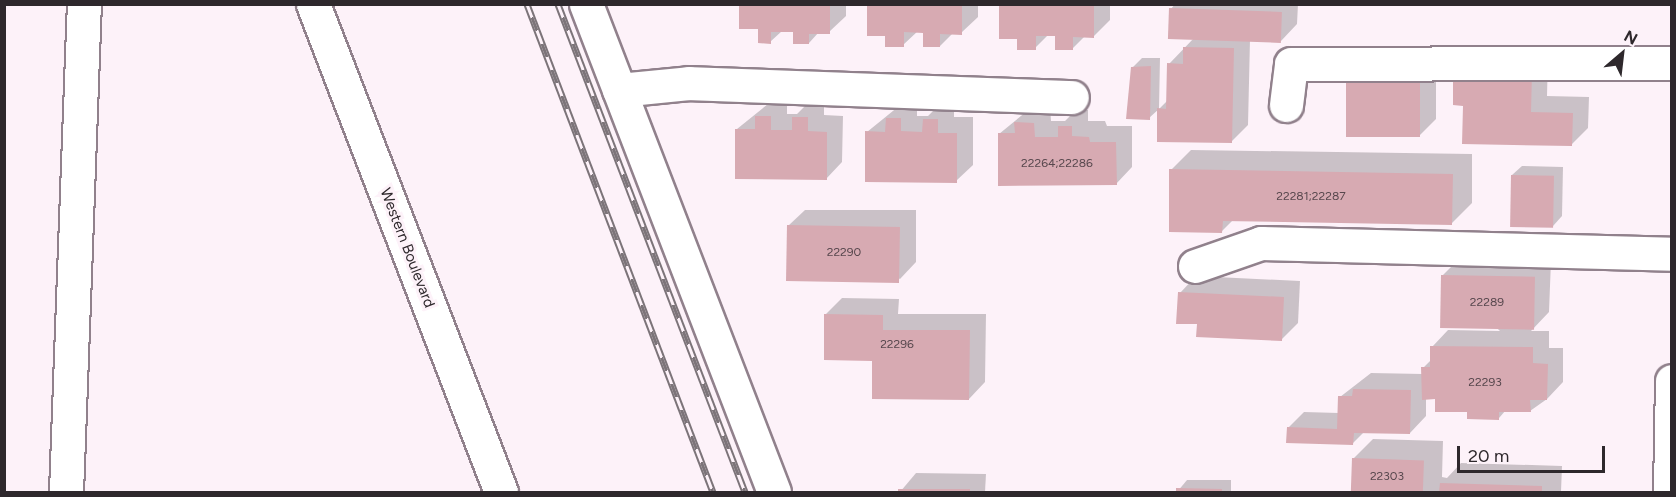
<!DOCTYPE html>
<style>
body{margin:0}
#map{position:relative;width:1676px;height:497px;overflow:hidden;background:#fdf2f9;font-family:Figtree,sans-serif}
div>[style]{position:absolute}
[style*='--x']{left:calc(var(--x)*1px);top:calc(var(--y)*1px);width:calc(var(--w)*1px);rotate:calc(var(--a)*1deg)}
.shadow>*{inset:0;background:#0003}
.building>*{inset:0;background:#d7aab2;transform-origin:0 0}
.roads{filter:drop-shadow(2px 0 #91818c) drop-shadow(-2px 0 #91818c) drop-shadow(0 2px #91818c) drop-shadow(0 -2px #91818c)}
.minor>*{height:33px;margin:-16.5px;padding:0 16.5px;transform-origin:16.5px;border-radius:16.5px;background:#fff}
.rail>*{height:7px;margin-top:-3.5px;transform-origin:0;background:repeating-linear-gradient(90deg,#fdf2f9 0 14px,#7c7479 0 28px);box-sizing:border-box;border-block:2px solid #7c7479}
span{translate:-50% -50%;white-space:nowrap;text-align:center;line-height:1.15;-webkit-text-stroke:6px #fdf2f9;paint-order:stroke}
.number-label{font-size:12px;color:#58484e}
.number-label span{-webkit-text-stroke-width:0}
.street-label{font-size:15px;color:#2e282c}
.frame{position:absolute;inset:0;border:6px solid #2e282c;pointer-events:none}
.north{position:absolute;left:1592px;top:24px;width:60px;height:60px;-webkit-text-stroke:4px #fdf2f9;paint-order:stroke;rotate:28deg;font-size:16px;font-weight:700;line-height:24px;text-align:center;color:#2e282c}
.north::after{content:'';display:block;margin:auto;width:21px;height:27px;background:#2e282c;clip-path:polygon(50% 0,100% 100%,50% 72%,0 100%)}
.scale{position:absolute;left:1457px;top:446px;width:148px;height:27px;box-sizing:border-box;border:3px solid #2e282c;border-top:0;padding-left:8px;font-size:18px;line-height:21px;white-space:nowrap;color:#2e282c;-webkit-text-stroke:4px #fdf2f9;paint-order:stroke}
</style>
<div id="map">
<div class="shadow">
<div style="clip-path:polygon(741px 4px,846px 4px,846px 16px,829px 32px,819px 32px,809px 43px,795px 31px,782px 31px,770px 42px)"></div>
<div style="clip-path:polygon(868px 4px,978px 4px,978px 17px,961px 33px,953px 33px,940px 46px,924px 31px,918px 31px,903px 45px,886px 34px)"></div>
<div style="clip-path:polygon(1001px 4px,1110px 4px,1110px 20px,1094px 36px,1085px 36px,1072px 49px,1057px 34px,1049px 34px,1035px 48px,1019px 37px)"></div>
<div style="clip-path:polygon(1175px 4px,1298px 4px,1297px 24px,1281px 41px,1250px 40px,1248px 125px,1232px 141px,1158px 140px,1159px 109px,1149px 118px,1128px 118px,1133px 67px,1142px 58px,1160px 58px,1159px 109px,1168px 100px,1169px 64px,1194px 38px,1170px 38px,1171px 9px)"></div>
<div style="clip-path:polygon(1548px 56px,1547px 96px,1589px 97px,1588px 128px,1571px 145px,1463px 142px)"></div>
<div style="clip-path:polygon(1436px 59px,1436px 119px,1420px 135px,1347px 135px)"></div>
<div style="clip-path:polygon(773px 100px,787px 100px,787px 114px,797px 114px,810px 101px,824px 101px,824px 115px,843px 116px,842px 162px,826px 179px,737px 129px)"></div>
<div style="clip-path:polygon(904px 102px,917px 102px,917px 116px,928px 116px,941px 103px,954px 103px,954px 117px,973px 117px,973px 165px,956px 181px,867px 132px)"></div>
<div style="clip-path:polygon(1032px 107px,1050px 107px,1051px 121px,1065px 121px,1076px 110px,1088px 110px,1088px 121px,1105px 121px,1107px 126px,1132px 126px,1132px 167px,1116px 184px,999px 134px)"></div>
<div style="clip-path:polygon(1191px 150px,1472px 154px,1472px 203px,1452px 223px,1233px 220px,1222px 231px,1171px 170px)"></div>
<div style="clip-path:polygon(1522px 166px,1563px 167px,1562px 216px,1553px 226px,1512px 175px)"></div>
<div style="clip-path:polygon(805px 210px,916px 210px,916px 262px,900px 279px,788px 226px)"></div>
<div style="clip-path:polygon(1459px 259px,1551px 261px,1549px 312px,1531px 331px,1549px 331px,1549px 348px,1563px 348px,1563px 382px,1547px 399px,1530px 411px,1506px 410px,1499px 418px,1436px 398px,1426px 398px,1426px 416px,1410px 433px,1364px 432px,1353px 443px,1288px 428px,1304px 412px,1339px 413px,1340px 397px,1371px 373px,1423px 374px,1423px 368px,1432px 359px,1432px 347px,1448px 330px,1500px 331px,1442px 276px)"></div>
<div style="clip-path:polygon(1196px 276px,1300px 281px,1298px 323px,1281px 340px,1198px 323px,1180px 293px)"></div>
<div style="clip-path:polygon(842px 298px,899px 299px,898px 314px,986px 314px,985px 382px,969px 399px,874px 359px,826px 314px)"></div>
<div style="clip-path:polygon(1373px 439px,1443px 441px,1442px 477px,1447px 478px,1461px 463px,1562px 466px,1561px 492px,1353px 492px,1353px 459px)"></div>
<div style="clip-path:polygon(916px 473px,986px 474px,985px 492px,900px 492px)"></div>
<div style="clip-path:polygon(1187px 480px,1231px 480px,1231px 492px,1177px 492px)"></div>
</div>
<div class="building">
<div style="clip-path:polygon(739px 4px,830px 4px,830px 34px,809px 34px,809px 44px,793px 44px,793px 32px,771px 32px,771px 44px,758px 43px,758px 29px,739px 29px)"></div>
<div style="clip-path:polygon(867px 4px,962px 4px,962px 35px,940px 34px,940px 47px,923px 47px,923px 33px,904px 32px,904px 47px,885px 47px,885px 36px,867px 36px)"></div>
<div style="clip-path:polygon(999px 4px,1094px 4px,1094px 38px,1073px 37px,1073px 50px,1055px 50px,1055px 36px,1036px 36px,1036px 50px,1017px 50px,1017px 39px,999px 39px)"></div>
<div style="left:1169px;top:8px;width:113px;height:31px;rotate:2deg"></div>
<div style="clip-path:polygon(1183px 47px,1234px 48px,1232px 143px,1157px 142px,1157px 108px,1166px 109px,1167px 63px,1183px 64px)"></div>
<div style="clip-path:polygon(1151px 66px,1150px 120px,1126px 119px,1131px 67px)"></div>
<div style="clip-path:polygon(1453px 71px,1532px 72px,1531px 112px,1573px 113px,1572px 146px,1462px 144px,1463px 106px,1453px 105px)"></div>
<div style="left:1346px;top:75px;width:74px;height:62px"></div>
<div style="clip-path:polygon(755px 116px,771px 116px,771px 130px,792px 130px,792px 117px,808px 117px,808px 131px,827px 132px,827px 180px,735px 179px,735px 129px,755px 129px)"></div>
<div style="clip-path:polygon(886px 118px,901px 118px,901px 131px,922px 132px,923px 119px,938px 119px,938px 133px,957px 133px,957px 183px,865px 182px,865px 131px,885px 132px)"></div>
<div style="clip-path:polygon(1014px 122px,1034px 123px,1035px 137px,1058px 137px,1058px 126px,1072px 126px,1072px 136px,1089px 137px,1090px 142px,1116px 142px,1117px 185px,998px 186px,998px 133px,1015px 133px)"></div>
<div style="clip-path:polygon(1169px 169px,1453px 174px,1452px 225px,1223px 221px,1222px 233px,1169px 232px)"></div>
<div style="left:1511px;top:175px;width:43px;height:52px;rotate:1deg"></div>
<div style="left:787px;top:225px;width:113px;height:56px;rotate:1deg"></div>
<div style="left:1441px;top:275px;width:94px;height:53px;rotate:1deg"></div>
<div style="clip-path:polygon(1178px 292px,1284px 297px,1282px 341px,1196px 337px,1197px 324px,1176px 324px)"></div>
<div style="clip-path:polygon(824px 314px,883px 315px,883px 330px,970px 330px,969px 400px,872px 399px,872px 361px,824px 360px)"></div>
<div style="clip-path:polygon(1430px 346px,1533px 347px,1533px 363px,1548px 364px,1547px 400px,1530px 400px,1531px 412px,1499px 412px,1499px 420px,1467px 419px,1467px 412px,1435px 412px,1435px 399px,1422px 400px,1421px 367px,1430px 367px)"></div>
<div style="clip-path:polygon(1353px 389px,1411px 390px,1410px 434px,1354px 433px,1353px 445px,1286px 443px,1287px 427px,1337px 429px,1338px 396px,1352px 396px)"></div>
<div style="left:1352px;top:458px;width:72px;height:34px;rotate:2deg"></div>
<div style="clip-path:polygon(1440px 483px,1542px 486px,1542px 492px,1439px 492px)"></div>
<div style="clip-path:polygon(1176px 488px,1222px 489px,1222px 492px,1176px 492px)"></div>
<div style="left:898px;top:489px;width:72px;height:3px"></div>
</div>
<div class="roads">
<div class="minor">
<div style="--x:313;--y:4;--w:523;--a:68.93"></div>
<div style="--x:586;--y:4;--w:523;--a:68.93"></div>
<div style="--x:619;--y:90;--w:70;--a:-5.7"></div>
<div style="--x:689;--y:83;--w:383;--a:2.1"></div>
<div style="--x:1286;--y:105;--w:41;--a:-83"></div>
<div style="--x:1291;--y:64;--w:381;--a:-0.2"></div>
<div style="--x:1195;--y:266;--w:70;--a:-19.2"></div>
<div style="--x:1261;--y:243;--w:411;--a:1.5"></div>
<div style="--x:66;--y:492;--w:488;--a:-87.9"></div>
<div style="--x:1670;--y:492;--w:111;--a:-89"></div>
</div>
</div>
<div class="rail">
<div style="--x:527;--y:4;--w:522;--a:69.14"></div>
<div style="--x:558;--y:4;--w:523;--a:69.03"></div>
</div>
<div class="number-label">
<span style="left:1057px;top:164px">22264;22286</span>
<span style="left:1311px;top:197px">22281;22287</span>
<span style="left:844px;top:253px">22290</span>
<span style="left:1487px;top:303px">22289</span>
<span style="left:897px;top:345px">22296</span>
<span style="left:1485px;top:383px">22293</span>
<span style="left:1387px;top:477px">22303</span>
</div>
<div class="street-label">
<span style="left:407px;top:248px;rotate:69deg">Western Boulevard</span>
</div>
<div class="frame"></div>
<div class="north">N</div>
<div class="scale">20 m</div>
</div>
